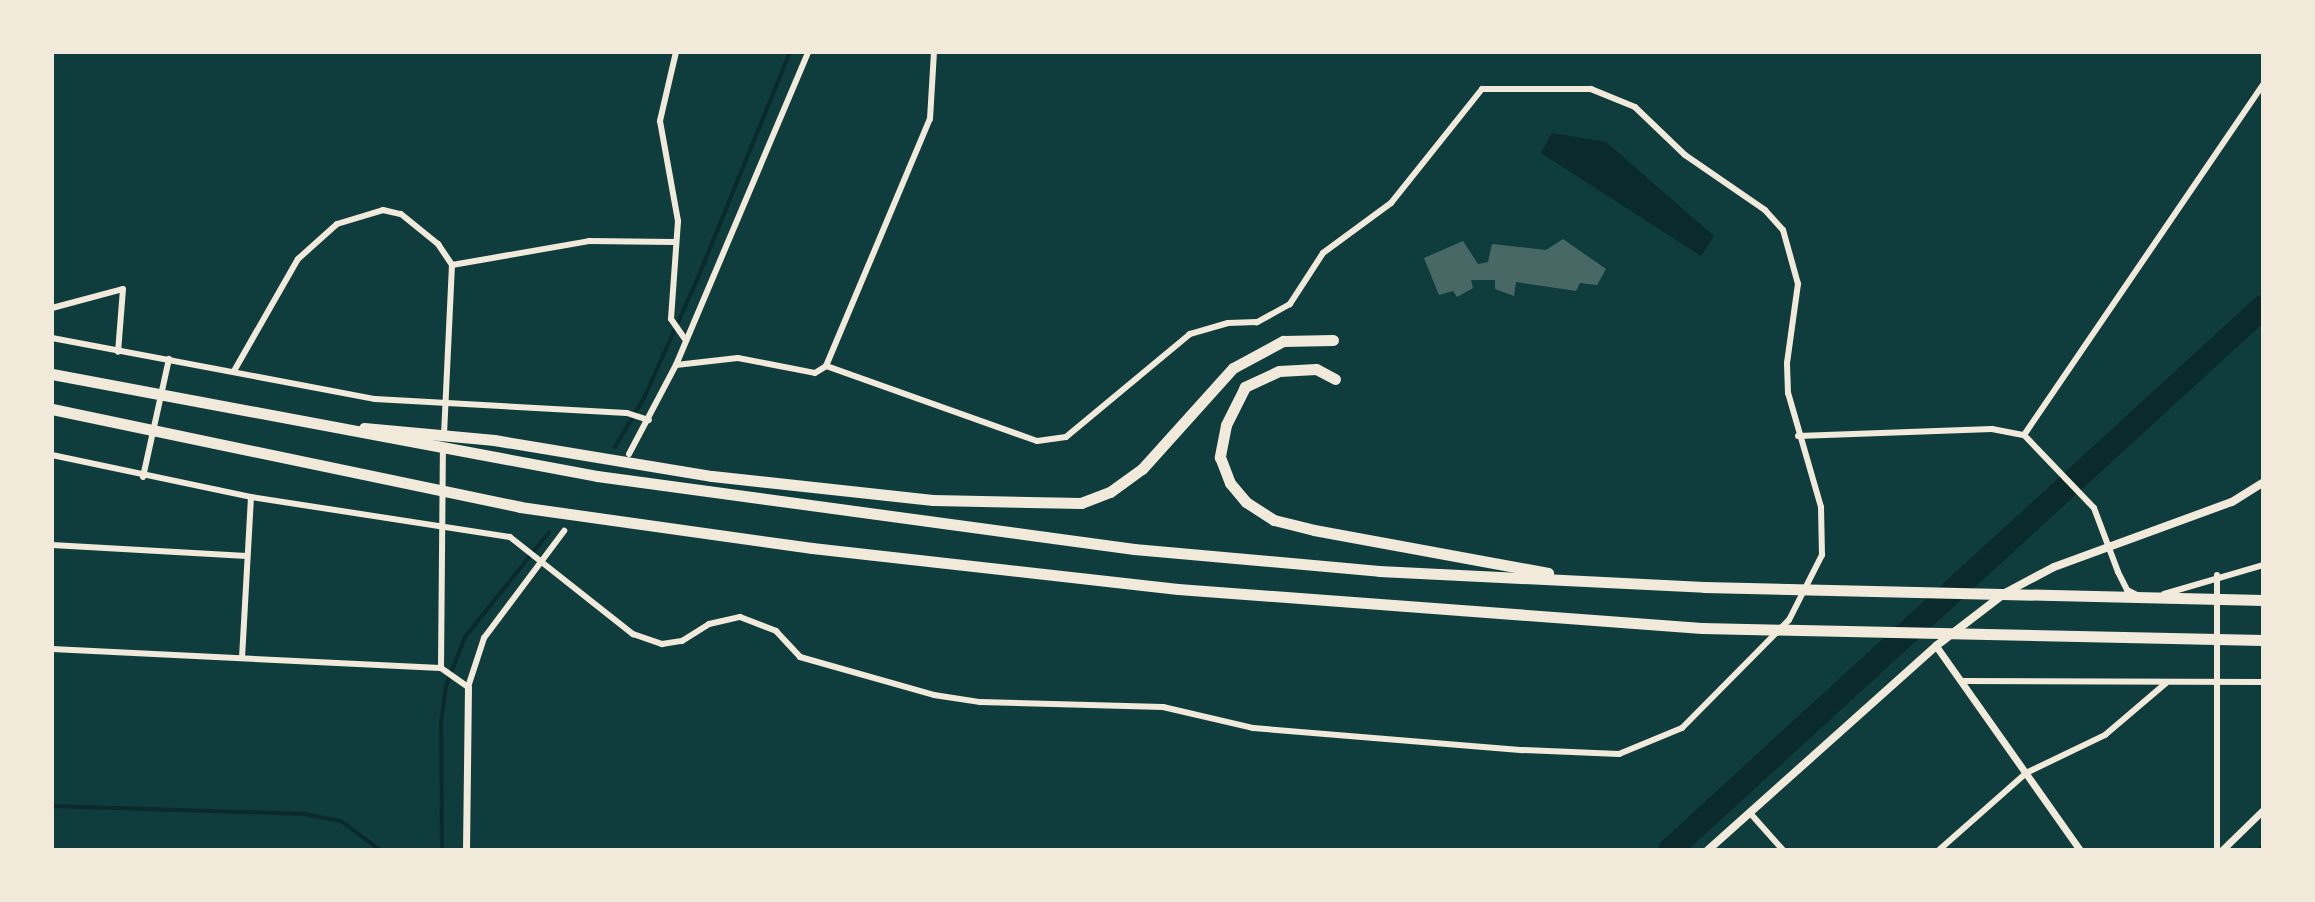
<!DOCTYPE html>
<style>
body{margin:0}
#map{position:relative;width:2315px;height:902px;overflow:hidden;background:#0f3d3e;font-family:"Space Grotesk",sans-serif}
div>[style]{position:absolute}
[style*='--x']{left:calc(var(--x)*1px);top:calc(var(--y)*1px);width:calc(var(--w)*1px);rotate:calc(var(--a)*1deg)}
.water>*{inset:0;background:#0a2a2b}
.stream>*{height:4px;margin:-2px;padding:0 2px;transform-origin:2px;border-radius:2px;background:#0a2a2b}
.river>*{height:24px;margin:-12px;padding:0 12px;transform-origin:12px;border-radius:12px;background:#0a2a2b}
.building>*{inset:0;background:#486865}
.minor>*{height:6px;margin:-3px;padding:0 3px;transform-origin:3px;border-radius:3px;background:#f1e9da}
.tertiary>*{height:7px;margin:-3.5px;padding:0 3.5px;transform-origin:3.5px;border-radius:3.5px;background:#f1e9da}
.secondary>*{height:8px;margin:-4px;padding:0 4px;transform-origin:4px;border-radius:4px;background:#f1e9da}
.motorway>*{height:11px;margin:-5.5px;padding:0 5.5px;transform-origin:5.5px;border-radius:5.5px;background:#f1e9da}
span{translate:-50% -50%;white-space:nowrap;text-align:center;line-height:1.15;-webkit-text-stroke:8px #f1e9da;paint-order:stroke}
.frame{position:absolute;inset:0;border:54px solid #f1e9da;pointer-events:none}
</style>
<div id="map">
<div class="water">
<div style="clip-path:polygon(1552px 133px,1606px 142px,1714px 236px,1701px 256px,1541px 153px)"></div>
</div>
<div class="stream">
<div style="--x:615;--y:447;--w:57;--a:-59.4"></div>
<div style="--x:644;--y:398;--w:129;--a:-65.8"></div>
<div style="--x:697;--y:280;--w:246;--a:-67.8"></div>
<div style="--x:52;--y:806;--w:252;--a:1.8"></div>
<div style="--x:304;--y:814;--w:38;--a:11"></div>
<div style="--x:341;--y:821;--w:49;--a:36.6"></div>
<div style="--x:442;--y:850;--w:128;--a:-90.4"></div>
<div style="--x:441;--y:722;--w:36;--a:-82"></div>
<div style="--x:446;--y:686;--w:53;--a:-68.8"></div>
<div style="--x:465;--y:637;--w:134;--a:-51.3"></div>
<div style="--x:2258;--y:850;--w:6;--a:-39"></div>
</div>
<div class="river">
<div style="--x:1670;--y:850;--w:804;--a:-42.48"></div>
</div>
<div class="building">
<div style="clip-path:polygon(1563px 239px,1606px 269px,1597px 285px,1580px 283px,1576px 291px,1516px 282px,1514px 296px,1495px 289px,1495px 280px,1471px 280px,1473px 288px,1457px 297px,1453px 291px,1439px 295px,1424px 258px,1463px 241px,1478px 264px,1488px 262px,1492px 244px,1546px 250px)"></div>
</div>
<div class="minor">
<div style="--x:676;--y:52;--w:71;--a:103.1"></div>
<div style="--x:660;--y:121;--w:102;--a:79.8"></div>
<div style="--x:678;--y:221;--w:98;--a:94.1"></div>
<div style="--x:671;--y:319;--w:24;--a:55"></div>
<div style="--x:452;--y:265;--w:139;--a:-9.9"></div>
<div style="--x:589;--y:241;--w:85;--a:0.7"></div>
<div style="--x:52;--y:308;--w:73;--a:-15"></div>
<div style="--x:123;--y:289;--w:63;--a:94.5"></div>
<div style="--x:52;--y:338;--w:329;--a:10.7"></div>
<div style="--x:375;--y:399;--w:252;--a:3.2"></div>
<div style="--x:627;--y:413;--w:23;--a:18"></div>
<div style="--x:676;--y:365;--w:62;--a:-6.4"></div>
<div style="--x:738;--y:358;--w:78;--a:11"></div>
<div style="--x:815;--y:373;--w:13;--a:-32"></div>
<div style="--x:826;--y:366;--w:268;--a:-67.2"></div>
<div style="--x:930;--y:119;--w:67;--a:-86.6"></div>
<div style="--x:234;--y:371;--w:129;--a:-60.3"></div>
<div style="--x:298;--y:259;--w:52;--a:-41.9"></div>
<div style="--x:337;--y:224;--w:48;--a:-16.9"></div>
<div style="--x:383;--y:210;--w:18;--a:13"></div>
<div style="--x:401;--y:214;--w:48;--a:39"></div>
<div style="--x:438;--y:244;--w:25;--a:56"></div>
<div style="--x:452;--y:265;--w:172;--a:92.7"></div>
<div style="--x:2024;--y:435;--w:425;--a:-55.7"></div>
<div style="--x:1798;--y:436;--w:194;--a:-2.1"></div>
<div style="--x:1992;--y:429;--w:33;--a:11"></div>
<div style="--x:2024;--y:435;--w:101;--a:46.2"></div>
<div style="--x:2094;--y:508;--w:68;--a:69.4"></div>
<div style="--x:2118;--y:572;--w:20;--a:63"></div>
<div style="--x:2127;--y:590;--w:11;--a:27"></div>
<div style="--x:629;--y:454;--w:101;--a:-62.2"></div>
<div style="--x:676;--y:365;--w:340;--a:-67.1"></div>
<div style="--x:52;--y:455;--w:203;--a:11.9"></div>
<div style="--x:251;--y:497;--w:262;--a:8.8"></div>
<div style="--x:510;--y:537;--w:157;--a:38.3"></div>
<div style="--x:633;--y:634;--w:31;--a:19"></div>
<div style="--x:662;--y:644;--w:20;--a:-9"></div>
<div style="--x:682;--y:641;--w:32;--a:-32"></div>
<div style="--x:709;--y:624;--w:32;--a:-13"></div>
<div style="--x:740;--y:617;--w:39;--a:21"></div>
<div style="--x:776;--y:631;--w:35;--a:47"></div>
<div style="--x:800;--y:657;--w:139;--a:15.8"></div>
<div style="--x:934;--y:695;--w:47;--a:8.7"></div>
<div style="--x:980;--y:702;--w:183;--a:1.6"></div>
<div style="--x:1163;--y:707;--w:92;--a:13.1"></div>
<div style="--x:1253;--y:728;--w:271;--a:4.7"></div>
<div style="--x:1523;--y:750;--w:96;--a:2.4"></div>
<div style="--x:1619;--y:754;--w:68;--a:-22.4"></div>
<div style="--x:1682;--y:728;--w:152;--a:-45.3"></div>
<div style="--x:1789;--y:620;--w:73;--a:-63.1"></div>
<div style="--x:1822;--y:555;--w:48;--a:-91.2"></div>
<div style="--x:1821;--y:507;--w:119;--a:-106.1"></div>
<div style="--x:1788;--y:393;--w:30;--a:-92"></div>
<div style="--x:1787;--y:363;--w:80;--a:-82.1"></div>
<div style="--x:1798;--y:284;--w:56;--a:-105.5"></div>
<div style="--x:1783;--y:230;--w:27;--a:-132"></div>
<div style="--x:1765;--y:210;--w:97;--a:-145.5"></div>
<div style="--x:1685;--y:155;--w:69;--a:-136.2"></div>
<div style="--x:1635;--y:107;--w:48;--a:-157.8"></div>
<div style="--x:1591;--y:89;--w:109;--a:180"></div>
<div style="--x:1482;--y:89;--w:146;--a:128.6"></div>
<div style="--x:1391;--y:203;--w:84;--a:143.7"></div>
<div style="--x:1323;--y:253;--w:61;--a:122.9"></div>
<div style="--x:1290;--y:304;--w:38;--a:151"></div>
<div style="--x:1257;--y:322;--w:29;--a:178"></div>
<div style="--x:1228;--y:323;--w:40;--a:164"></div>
<div style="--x:1190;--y:334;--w:161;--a:140.3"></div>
<div style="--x:1066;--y:437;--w:29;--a:172"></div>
<div style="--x:1037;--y:441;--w:224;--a:-160.4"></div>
<div style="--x:143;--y:477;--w:121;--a:-77.6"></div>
<div style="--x:52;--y:545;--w:195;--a:3.2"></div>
<div style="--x:2164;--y:594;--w:103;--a:-16.3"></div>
<div style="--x:52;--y:649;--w:389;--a:2.8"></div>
<div style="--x:441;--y:668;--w:33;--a:35"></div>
<div style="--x:468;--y:687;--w:52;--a:-71.9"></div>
<div style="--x:484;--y:638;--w:134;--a:-53.2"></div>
<div style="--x:242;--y:658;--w:161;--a:-86.8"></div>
<div style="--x:441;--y:668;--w:220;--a:-89.5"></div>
<div style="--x:1964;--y:681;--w:299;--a:0.2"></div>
<div style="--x:1750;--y:813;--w:50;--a:48.3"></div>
<div style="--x:1939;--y:850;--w:116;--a:-41.5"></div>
<div style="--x:2026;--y:773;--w:88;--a:-25.7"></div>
<div style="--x:2105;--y:735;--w:80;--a:-40.4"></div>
<div style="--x:2217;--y:850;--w:275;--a:-90"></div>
</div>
<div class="tertiary">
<div style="--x:1936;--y:646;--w:250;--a:54.8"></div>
<div style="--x:466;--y:850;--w:163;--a:-89.3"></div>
<div style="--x:2222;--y:850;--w:57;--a:-44.3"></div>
</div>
<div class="secondary">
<div style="--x:1708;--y:850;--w:306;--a:-41.8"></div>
<div style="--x:1936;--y:646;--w:87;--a:-37.5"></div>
<div style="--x:2005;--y:593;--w:55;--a:-28"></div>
<div style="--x:2054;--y:567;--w:189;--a:-20.1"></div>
<div style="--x:2232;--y:502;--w:36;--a:-32"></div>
</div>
<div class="motorway">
<div style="--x:52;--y:374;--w:554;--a:10.6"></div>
<div style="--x:597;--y:476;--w:542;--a:7.74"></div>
<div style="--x:1134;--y:549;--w:246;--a:5.1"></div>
<div style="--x:1379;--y:571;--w:325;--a:2.8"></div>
<div style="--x:1704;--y:587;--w:559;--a:1.33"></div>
<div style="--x:1335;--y:379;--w:21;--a:-152"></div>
<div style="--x:1316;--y:369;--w:37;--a:177"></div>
<div style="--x:1279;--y:371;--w:38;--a:155"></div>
<div style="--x:1245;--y:387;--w:42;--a:116.6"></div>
<div style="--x:1226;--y:425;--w:33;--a:101"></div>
<div style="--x:1220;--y:457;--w:28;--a:69"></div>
<div style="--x:1230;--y:483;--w:25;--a:50"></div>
<div style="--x:1246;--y:502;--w:33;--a:33"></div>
<div style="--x:1274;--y:520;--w:41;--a:14"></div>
<div style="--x:1314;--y:530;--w:238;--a:10.4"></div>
<div style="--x:52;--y:409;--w:478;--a:11.8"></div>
<div style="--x:520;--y:507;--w:295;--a:8"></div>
<div style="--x:812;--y:548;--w:368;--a:6.4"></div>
<div style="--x:1178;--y:589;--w:525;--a:4.26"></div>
<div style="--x:1702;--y:628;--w:561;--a:1.23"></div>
<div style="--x:364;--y:428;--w:131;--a:5.3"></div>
<div style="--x:494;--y:440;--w:221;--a:9.4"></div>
<div style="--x:712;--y:476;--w:222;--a:6.2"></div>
<div style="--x:933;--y:500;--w:148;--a:1.2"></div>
<div style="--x:1081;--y:503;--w:31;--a:-21"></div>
<div style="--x:1110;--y:492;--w:39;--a:-36"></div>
<div style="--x:1142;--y:469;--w:136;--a:-48"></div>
<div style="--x:1233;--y:368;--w:57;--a:-28.4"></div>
<div style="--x:1283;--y:341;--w:50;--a:-1.1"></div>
</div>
<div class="frame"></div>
</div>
